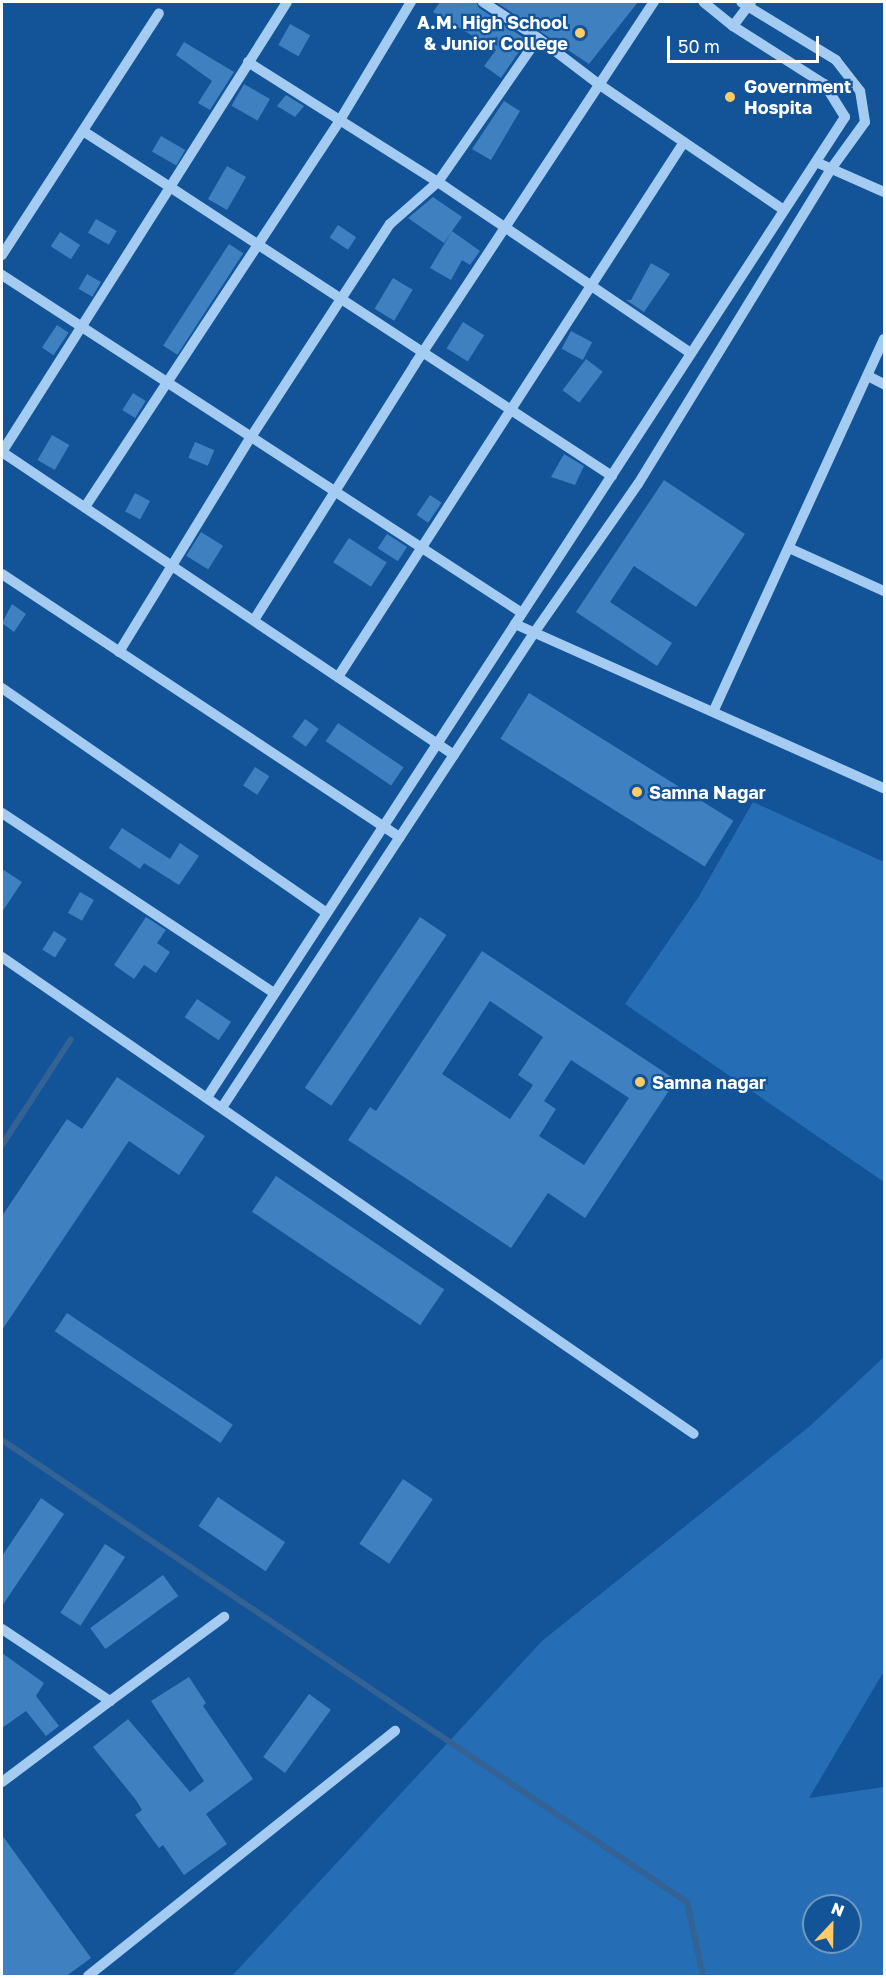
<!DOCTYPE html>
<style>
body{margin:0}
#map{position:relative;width:886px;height:1978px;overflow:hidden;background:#135398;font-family:"Golos Text",sans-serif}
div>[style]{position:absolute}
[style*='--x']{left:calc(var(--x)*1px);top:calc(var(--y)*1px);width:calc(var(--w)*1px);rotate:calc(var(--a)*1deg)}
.green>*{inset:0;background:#256eb6}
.stream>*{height:6px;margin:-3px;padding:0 3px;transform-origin:3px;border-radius:3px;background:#336294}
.building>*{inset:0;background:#3f80c1;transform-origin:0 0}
.minor>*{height:10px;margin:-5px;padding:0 5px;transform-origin:5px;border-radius:5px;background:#a4ccf3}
.dots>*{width:16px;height:16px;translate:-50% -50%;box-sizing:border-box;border:3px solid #135398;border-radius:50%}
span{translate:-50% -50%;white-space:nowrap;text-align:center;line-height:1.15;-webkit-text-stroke:4.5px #135398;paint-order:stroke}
.poi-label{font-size:18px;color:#fff;font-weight:700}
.right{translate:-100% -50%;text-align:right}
.left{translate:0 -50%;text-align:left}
.frame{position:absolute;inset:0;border:3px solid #fff;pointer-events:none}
.north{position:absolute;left:802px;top:1894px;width:60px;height:60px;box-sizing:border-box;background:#135398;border:2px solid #7198c1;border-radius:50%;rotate:22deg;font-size:16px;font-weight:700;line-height:24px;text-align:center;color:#fff}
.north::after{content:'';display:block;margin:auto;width:21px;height:27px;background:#ffcb66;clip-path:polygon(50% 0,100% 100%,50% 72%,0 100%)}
.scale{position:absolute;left:667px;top:36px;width:152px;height:27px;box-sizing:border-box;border:3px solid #fff;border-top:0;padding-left:8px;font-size:18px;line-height:21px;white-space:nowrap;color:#fff;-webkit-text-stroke:4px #135398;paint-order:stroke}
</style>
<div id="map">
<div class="green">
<div style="clip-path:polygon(753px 802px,884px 862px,884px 1182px,625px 1004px,698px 898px)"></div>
<div style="clip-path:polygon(evenodd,884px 1357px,884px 1671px,809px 1798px,884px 1787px,884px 1976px,232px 1976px,542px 1641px,810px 1426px,884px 1357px,814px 1906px,850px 1906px,850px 1942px,814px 1942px,814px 1906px)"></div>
</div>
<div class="stream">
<div style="--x:2;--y:1145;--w:126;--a:-56.9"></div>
<div style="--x:2;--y:1440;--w:826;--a:34"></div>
<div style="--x:687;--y:1902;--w:76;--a:77.8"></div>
</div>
<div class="building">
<div style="clip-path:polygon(440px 2px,476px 2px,479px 8px,527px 40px,501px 78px,484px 66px,496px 50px,433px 12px)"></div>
<div style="clip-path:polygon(496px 2px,638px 2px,589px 64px)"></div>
<div style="left:290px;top:24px;width:23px;height:24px;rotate:29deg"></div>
<div style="clip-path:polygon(184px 42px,234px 72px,210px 110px,198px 103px,212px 81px,176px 55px)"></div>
<div style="left:244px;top:84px;width:30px;height:25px;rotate:30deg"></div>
<div style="clip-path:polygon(286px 95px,304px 106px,295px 117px,277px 106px)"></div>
<div style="clip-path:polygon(504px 101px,520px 111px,491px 160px,472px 149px)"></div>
<div style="left:161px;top:136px;width:28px;height:18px;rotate:30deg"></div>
<div style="left:227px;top:166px;width:22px;height:38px;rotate:30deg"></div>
<div style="clip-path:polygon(433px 197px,462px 217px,452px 231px,480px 251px,470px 265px,462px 260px,451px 280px,430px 268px,452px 231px,444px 243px,408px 218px)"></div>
<div style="left:96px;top:219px;width:24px;height:16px;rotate:30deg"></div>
<div style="left:338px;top:225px;width:22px;height:15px;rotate:34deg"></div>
<div style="left:60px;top:232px;width:24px;height:17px;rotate:33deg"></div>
<div style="left:229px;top:244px;width:17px;height:121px;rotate:33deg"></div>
<div style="clip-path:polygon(651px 263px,670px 274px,644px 312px,626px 300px,631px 300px)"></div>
<div style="left:87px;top:274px;width:16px;height:17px;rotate:30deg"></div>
<div style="left:393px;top:278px;width:23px;height:36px;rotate:31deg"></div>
<div style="left:463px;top:322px;width:25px;height:31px;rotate:32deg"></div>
<div style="left:57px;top:325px;width:14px;height:27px;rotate:34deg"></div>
<div style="left:571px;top:331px;width:24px;height:20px;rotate:28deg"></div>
<div style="left:586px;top:359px;width:21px;height:39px;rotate:37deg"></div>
<div style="left:133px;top:393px;width:15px;height:20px;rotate:32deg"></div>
<div style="left:52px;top:435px;width:20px;height:29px;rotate:30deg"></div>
<div style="left:195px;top:442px;width:21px;height:17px;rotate:23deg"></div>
<div style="clip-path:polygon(564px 454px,584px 466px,575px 485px,551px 477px)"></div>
<div style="clip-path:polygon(664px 480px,745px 534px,696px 607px,634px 566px,610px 602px,672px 643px,657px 666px,576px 612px)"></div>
<div style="left:135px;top:493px;width:17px;height:21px;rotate:28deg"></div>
<div style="left:430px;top:495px;width:14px;height:24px;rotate:34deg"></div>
<div style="left:201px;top:532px;width:26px;height:28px;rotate:32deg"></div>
<div style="left:387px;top:534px;width:24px;height:17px;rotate:33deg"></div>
<div style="left:349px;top:538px;width:45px;height:29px;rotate:33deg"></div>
<div style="clip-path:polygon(12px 604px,26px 614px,14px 632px,2px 623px)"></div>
<div style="left:529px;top:693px;width:241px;height:54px;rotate:32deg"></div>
<div style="left:305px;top:719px;width:17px;height:22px;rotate:36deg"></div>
<div style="left:338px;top:723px;width:79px;height:22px;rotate:34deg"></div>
<div style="left:255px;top:767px;width:17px;height:22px;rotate:33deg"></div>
<div style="clip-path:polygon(122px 828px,170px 859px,180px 843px,199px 856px,179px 885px,144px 863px,140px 869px,109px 848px)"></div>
<div style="clip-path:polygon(2px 869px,22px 882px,2px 912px)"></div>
<div style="left:80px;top:892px;width:16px;height:24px;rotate:30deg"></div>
<div style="clip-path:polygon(146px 917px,166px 930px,157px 943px,170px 952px,156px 973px,144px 965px,134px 979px,114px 965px)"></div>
<div style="left:420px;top:917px;width:32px;height:206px;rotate:34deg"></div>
<div style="left:54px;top:931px;width:15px;height:22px;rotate:32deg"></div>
<div style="clip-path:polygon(evenodd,482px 951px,676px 1080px,585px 1218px,548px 1193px,511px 1248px,348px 1140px,370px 1107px,376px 1111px,482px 951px,490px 1001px,543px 1037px,518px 1075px,533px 1085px,510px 1119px,442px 1074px,490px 1001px,482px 951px,571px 1060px,629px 1098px,584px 1165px,539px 1136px,556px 1109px,544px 1101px,571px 1060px)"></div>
<div style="left:197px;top:999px;width:41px;height:22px;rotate:34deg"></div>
<div style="clip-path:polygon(117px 1077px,205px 1136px,179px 1175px,129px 1141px,2px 1330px,2px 1216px,67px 1119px,82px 1129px)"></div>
<div style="left:276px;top:1176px;width:203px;height:43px;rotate:34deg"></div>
<div style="left:67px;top:1313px;width:200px;height:22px;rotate:34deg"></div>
<div style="left:403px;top:1479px;width:36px;height:78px;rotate:34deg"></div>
<div style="left:218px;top:1497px;width:81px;height:35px;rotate:34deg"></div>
<div style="clip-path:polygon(41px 1498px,64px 1514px,2px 1606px,2px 1556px)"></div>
<div style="left:105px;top:1544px;width:24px;height:82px;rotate:33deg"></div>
<div style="left:163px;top:1575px;width:26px;height:90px;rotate:54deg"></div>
<div style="clip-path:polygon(2px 1653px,44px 1683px,36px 1696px,59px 1726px,46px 1736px,26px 1711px,2px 1728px)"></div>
<div style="clip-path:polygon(189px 1677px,206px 1703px,203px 1706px,253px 1779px,206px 1814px,227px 1844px,184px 1875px,163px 1845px,159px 1848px,135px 1815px,142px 1810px,136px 1800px,93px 1747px,128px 1719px,190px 1792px,204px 1781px,151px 1701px)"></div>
<div style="left:309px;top:1694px;width:27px;height:78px;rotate:36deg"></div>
<div style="clip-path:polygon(2px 1835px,91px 1958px,65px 1977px,2px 1977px)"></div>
</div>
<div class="minor">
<div style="--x:287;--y:2;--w:219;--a:122.3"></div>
<div style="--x:170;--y:187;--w:528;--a:33.18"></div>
<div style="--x:733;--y:26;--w:30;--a:-53"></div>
<div style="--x:538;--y:38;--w:78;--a:37.2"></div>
<div style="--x:600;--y:85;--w:222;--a:34.2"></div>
<div style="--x:248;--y:62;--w:225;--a:32.3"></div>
<div style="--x:438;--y:182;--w:305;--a:34.1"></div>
<div style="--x:816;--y:162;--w:74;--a:23.8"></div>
<div style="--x:2;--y:255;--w:288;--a:-57"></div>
<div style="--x:2;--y:275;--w:620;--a:33.02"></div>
<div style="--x:868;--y:376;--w:18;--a:27"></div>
<div style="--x:2;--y:452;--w:544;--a:33.84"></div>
<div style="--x:2;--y:452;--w:314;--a:-57.6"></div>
<div style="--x:170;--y:187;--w:103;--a:-147.2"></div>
<div style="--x:85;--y:507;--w:463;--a:-56.6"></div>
<div style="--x:340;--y:120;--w:138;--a:-59"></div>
<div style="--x:789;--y:548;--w:104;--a:24.4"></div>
<div style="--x:2;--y:574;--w:477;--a:33.5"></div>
<div style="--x:254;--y:620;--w:302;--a:-57.8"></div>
<div style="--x:415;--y:364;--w:434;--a:-56.6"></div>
<div style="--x:515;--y:624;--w:404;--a:24"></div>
<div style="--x:119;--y:652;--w:252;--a:-58.5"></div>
<div style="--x:251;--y:437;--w:254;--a:-56.9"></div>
<div style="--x:390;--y:224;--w:64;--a:-41.2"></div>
<div style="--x:438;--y:182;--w:175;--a:-55.2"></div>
<div style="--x:538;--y:38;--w:66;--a:-146.8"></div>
<div style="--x:338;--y:677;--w:637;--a:-57.11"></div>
<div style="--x:2;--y:688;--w:395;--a:34.7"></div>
<div style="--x:714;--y:710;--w:408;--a:-65.4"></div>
<div style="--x:2;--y:813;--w:326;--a:33.5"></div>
<div style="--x:2;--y:957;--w:840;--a:34.58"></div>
<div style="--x:208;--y:1096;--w:1168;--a:-56.95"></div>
<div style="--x:845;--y:117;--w:39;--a:-122"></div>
<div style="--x:824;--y:84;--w:108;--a:-147.5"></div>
<div style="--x:733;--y:26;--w:38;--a:-141"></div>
<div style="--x:223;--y:1106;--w:566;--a:-56.67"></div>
<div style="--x:534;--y:633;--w:182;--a:-55.1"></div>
<div style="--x:638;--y:484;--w:369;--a:-58.5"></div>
<div style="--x:831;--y:169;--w:58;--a:-54.1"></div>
<div style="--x:865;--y:122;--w:31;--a:-99"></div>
<div style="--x:860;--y:91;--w:39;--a:-128"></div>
<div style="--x:836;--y:60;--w:111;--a:-148.6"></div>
<div style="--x:2;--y:1629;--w:130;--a:33.7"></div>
<div style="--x:110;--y:1701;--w:135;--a:143.1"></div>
<div style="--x:110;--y:1701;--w:142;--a:-36.4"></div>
<div style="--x:88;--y:1976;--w:393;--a:-38.6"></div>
</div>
<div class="dots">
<div style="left:580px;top:33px;background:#ffcb66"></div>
<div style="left:730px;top:97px;background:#ffcb66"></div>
<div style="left:637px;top:792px;background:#ffcb66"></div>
<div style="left:640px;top:1082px;background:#ffcb66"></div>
</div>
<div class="poi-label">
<span class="right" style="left:568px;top:33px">A.M. High School<br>&amp; Junior College</span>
<span class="left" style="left:744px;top:97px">Government<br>Hospita</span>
<span class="left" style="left:649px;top:792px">Samna Nagar</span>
<span class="left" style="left:652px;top:1082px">Samna nagar</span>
</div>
<div class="frame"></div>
<div class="north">N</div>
<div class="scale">50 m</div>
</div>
